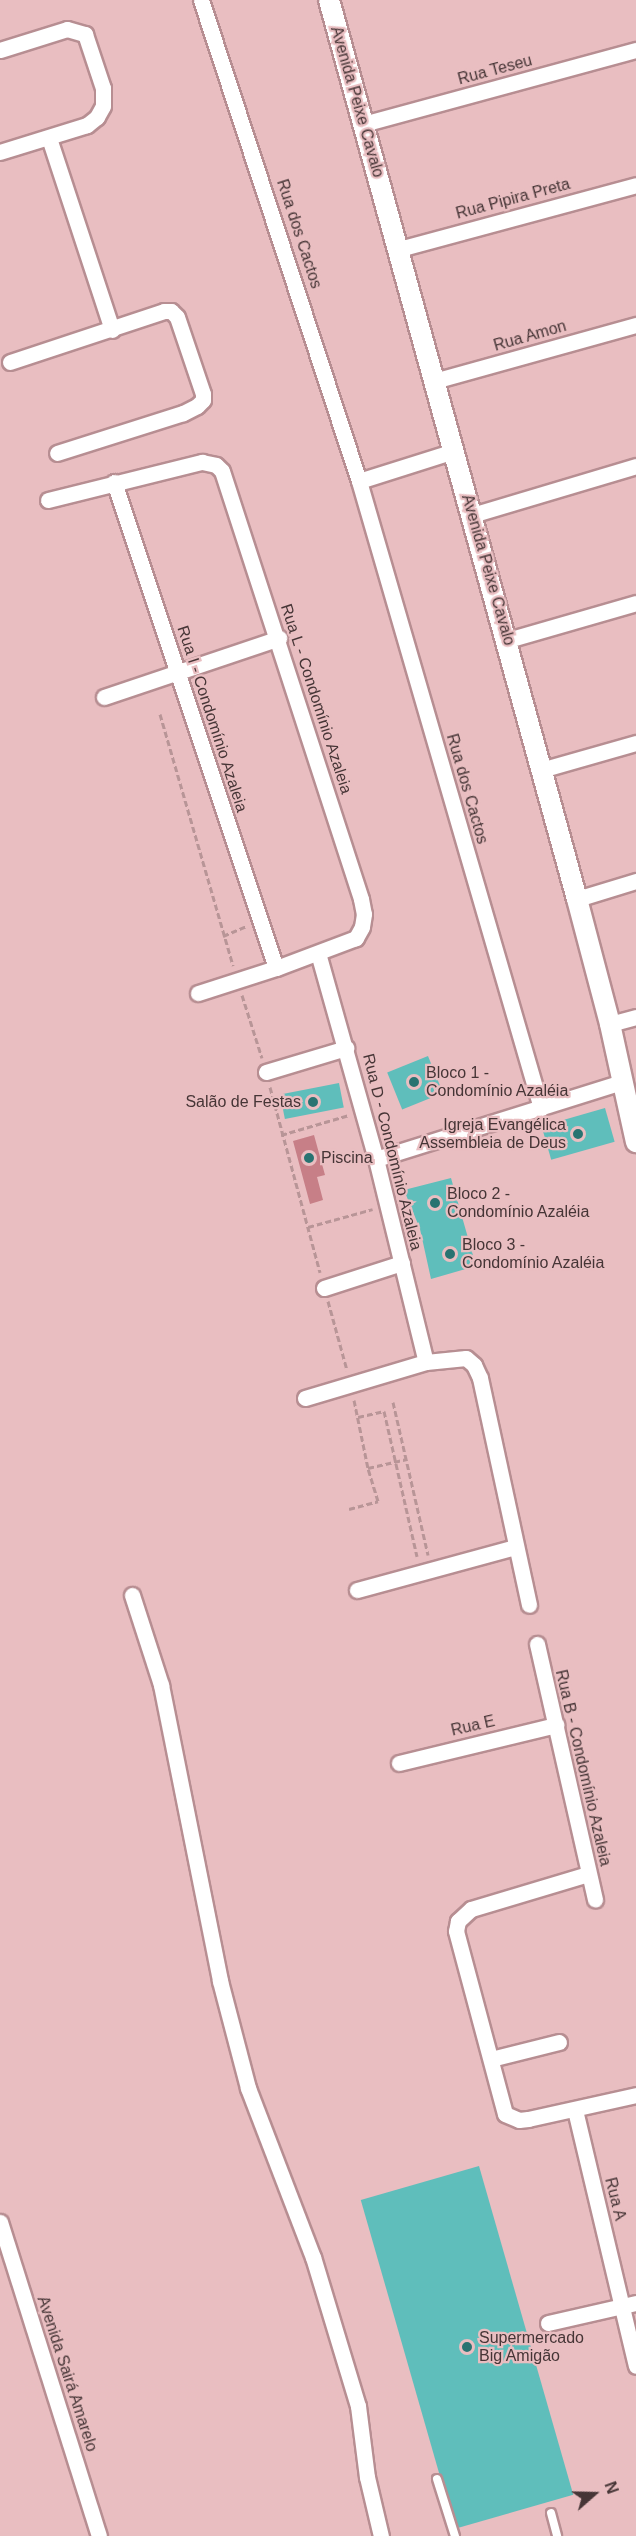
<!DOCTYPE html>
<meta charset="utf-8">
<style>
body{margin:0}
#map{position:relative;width:636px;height:2536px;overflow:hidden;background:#e9bec1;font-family:Arial,sans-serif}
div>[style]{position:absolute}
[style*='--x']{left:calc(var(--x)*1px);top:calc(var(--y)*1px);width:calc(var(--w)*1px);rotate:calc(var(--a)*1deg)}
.water>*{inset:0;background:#c77f87}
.building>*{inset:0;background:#5fbebb;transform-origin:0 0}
.path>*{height:3px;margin-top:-1.5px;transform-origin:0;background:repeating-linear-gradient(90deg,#b89597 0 6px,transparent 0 9px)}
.roads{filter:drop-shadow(2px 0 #b78e92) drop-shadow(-2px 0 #b78e92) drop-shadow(0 2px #b78e92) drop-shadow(0 -2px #b78e92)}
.service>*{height:8px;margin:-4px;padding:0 4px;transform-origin:4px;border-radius:4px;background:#fff}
.minor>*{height:15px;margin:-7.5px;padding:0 7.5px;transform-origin:7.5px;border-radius:7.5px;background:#fff}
.tertiary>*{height:20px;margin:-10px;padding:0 10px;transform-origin:10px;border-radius:10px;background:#fff}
.dots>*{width:16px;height:16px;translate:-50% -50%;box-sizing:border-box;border:3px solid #e9bec1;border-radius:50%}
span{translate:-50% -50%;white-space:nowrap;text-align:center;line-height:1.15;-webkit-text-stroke:4.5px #e9bec1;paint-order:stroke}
.street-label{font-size:16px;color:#463536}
.poi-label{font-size:16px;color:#463536}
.left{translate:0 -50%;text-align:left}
.right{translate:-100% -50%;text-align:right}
.north{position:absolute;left:564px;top:2464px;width:60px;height:60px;-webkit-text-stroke:4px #e9bec1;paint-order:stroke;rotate:70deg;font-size:16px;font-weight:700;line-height:24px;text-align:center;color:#463536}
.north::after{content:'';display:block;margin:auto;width:21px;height:27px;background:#463536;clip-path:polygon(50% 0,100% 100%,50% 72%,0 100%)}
</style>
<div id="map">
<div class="water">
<div style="clip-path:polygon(314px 1135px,325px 1175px,317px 1177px,323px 1200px,310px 1204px,293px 1141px)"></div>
</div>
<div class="building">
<div style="left:428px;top:1056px;width:40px;height:44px;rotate:68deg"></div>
<div style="left:339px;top:1083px;width:25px;height:60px;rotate:79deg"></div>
<div style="left:605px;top:1108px;width:35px;height:66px;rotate:74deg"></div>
<div style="clip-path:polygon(451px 1178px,476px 1266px,431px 1279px,420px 1229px,404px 1190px)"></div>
<div style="left:479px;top:2166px;width:342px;height:123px;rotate:74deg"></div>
</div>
<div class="path">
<div style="--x:160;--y:714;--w:262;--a:73.8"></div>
<div style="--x:223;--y:936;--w:26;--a:-23"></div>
<div style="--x:242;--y:995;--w:66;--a:72.4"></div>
<div style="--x:270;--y:1087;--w:192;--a:74.9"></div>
<div style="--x:281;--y:1135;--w:71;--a:-16.4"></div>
<div style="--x:308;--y:1227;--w:67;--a:-15.5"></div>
<div style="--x:328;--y:1301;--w:72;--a:74.6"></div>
<div style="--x:354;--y:1400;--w:69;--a:78.4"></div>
<div style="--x:368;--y:1468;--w:40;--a:-13"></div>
<div style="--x:393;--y:1402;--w:157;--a:77.1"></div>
<div style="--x:358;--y:1417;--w:27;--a:-13"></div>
<div style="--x:384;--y:1411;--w:149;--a:77.2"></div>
<div style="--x:349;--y:1509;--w:30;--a:-15"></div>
<div style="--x:378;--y:1501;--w:34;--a:-107"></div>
</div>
<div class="roads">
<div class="service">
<div style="--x:437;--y:2479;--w:60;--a:72.5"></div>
<div style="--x:551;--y:2513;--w:24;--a:75"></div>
</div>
<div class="minor">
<div style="--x:201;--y:0;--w:506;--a:71.82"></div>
<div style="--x:359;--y:481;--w:653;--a:73.81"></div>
<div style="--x:0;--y:50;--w:70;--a:-17.4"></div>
<div style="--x:67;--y:29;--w:19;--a:16"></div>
<div style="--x:85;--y:34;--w:57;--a:71.6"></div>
<div style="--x:103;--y:88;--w:18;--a:90"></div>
<div style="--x:103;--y:106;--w:13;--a:119"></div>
<div style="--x:97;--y:117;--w:13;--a:141"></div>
<div style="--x:87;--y:125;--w:91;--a:162.8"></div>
<div style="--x:363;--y:124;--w:283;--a:-15.2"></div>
<div style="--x:49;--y:138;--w:202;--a:71.8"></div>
<div style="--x:399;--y:249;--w:245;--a:-15.1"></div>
<div style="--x:10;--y:362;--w:162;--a:-18.3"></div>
<div style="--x:164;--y:311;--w:7;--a:0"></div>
<div style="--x:171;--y:311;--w:8;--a:45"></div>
<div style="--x:177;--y:317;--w:81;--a:71.3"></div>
<div style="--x:203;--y:394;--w:6;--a:90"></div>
<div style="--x:203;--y:400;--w:8;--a:135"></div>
<div style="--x:197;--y:406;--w:16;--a:153"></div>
<div style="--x:183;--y:413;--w:132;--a:162.4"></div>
<div style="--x:434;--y:381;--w:210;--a:-15.5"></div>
<div style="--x:359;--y:481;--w:100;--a:-17.5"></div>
<div style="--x:114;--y:482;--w:512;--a:71.57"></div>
<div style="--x:48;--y:500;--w:159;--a:-13.9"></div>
<div style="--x:202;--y:462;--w:14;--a:12"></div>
<div style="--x:216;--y:465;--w:8;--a:45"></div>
<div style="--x:222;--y:471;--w:450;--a:72"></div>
<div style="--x:361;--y:899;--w:15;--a:79"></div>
<div style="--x:364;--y:914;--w:13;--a:99"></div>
<div style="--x:362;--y:927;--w:13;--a:119"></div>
<div style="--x:356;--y:938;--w:85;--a:159.4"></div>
<div style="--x:276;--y:968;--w:82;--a:162.2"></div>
<div style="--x:472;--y:515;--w:171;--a:-16.6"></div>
<div style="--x:508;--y:640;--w:133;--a:-16.1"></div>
<div style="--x:104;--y:697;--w:185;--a:-18.6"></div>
<div style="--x:541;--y:770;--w:99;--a:-15.9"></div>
<div style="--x:577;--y:899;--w:62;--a:-17"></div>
<div style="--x:318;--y:953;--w:214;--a:74.3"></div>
<div style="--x:376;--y:1159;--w:209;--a:76.2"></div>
<div style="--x:610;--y:1024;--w:27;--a:-15"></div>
<div style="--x:266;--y:1072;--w:84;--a:-16.7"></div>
<div style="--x:376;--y:1159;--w:258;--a:-17.4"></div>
<div style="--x:324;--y:1288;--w:82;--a:-17.8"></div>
<div style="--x:305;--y:1398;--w:126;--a:-16.6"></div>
<div style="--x:426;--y:1362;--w:40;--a:-5.7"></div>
<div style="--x:466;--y:1358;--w:11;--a:41"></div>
<div style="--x:474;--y:1365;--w:14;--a:65"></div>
<div style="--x:480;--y:1378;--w:232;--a:77.8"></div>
<div style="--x:357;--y:1590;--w:164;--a:-15.2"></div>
<div style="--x:132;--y:1595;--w:95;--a:72.1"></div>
<div style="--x:161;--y:1685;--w:302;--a:78.7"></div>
<div style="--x:220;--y:1981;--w:111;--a:75.3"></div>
<div style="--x:248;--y:2088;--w:181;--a:69"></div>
<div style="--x:313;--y:2257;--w:156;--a:73.2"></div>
<div style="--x:358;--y:2406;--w:72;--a:82.8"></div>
<div style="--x:367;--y:2477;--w:61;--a:76.7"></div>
<div style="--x:537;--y:1644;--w:262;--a:77.2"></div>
<div style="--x:399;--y:1763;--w:162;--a:-13.6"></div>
<div style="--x:588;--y:1874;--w:122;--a:163.3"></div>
<div style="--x:471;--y:1909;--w:18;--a:137"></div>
<div style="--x:458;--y:1921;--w:10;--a:101"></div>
<div style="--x:456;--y:1931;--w:189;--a:75"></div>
<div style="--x:505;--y:2114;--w:15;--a:23"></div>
<div style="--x:519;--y:2120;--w:9;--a:-6"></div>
<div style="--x:528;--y:2119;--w:111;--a:-12.5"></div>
<div style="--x:491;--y:2059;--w:70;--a:-14"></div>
<div style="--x:575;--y:2110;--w:263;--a:76.6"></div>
<div style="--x:0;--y:2222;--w:329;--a:72.5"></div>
<div style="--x:548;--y:2323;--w:90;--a:-12.8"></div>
</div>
<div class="tertiary">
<div style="--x:329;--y:0;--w:933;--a:74.58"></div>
<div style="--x:577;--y:899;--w:129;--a:75.2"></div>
<div style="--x:610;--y:1024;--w:121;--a:77.6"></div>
</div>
</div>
<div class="dots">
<div style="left:414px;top:1082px;background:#297371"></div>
<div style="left:313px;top:1102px;background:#297371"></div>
<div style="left:578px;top:1134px;background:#297371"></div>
<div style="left:309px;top:1158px;background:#297371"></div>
<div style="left:435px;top:1203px;background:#297371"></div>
<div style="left:450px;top:1254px;background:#297371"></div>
<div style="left:467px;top:2347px;background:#297371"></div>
</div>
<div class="street-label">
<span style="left:495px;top:70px;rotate:-15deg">Rua Teseu</span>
<span style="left:357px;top:102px;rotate:74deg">Avenida Peixe Cavalo</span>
<span style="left:513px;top:199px;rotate:-15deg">Rua Pipira Preta</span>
<span style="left:299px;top:234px;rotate:72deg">Rua dos Cactos</span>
<span style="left:530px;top:336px;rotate:-16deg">Rua Amon</span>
<span style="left:488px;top:570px;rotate:74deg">Avenida Peixe Cavalo</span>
<span style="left:316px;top:699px;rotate:72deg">Rua L - Condomínio Azaleia</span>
<span style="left:212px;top:719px;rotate:72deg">Rua I - Condomínio Azaleia</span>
<span style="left:467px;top:789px;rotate:74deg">Rua dos Cactos</span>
<span style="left:392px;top:1152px;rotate:76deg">Rua D - Condomínio Azaleia</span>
<span style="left:473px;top:1726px;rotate:-13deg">Rua E</span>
<span style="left:583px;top:1768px;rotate:77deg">Rua B - Condomínio Azaleia</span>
<span style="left:615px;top:2199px;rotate:76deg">Rua A</span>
<span style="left:67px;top:2374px;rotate:72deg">Avenida Sairá Amarelo</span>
</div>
<div class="poi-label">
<span class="left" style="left:426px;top:1082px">Bloco 1 -<br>Condomínio Azaléia</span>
<span class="right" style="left:301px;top:1102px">Salão de Festas</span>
<span class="right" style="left:566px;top:1134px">Igreja Evangélica<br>Assembleia de Deus</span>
<span class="left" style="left:321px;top:1158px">Piscina</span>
<span class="left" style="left:447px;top:1203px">Bloco 2 -<br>Condomínio Azaléia</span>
<span class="left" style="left:462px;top:1254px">Bloco 3 -<br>Condomínio Azaléia</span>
<span class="left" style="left:479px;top:2347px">Supermercado<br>Big Amigão</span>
</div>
<div class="north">N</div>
</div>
